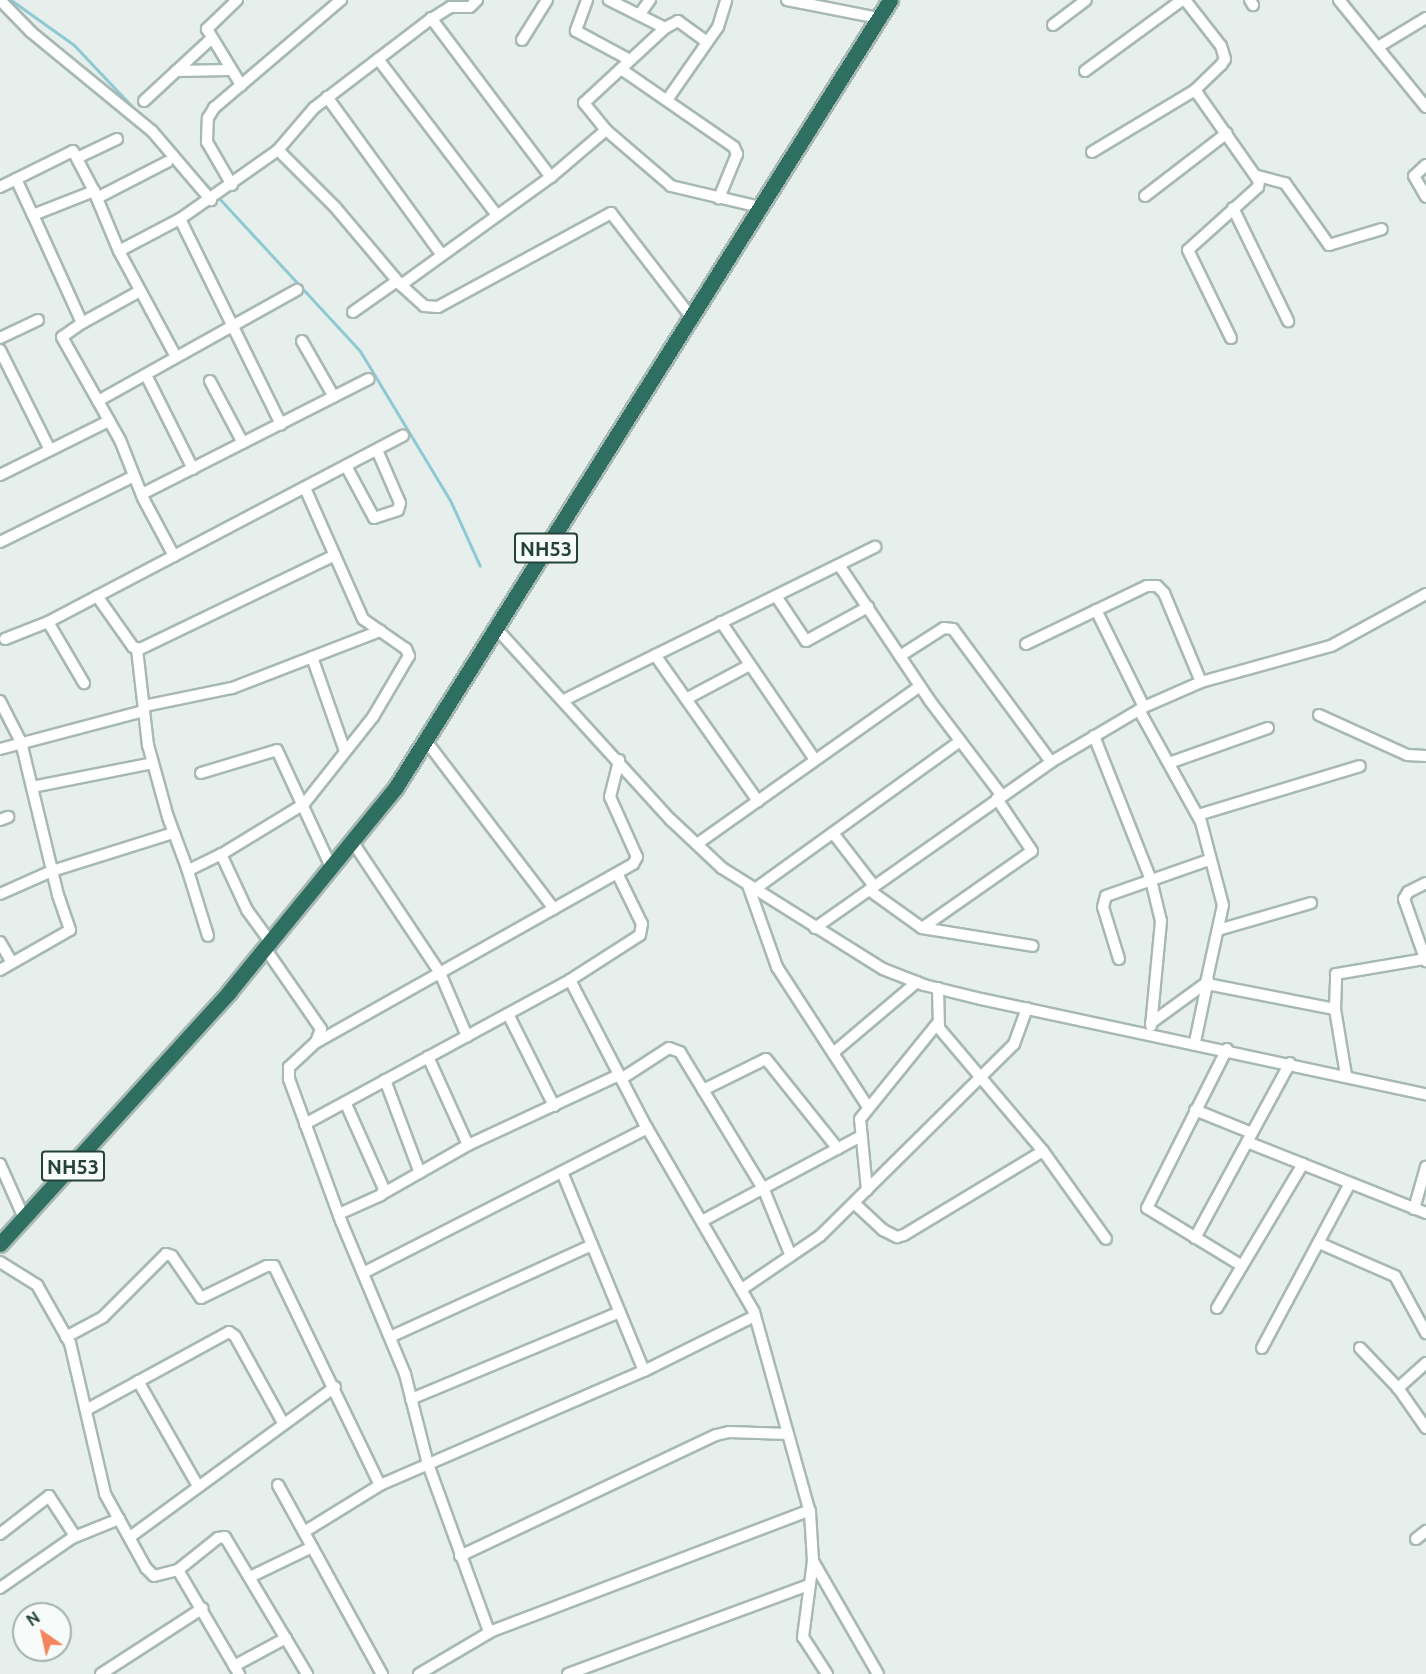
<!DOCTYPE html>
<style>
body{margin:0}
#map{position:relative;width:1426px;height:1674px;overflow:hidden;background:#e6efeb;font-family:Ubuntu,sans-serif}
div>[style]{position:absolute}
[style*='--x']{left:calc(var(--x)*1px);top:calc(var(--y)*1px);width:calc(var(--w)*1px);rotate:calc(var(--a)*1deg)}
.stream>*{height:3px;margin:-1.5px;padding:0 1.5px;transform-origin:1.5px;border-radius:1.5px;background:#8ec9d4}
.roads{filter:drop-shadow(2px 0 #a8b8b2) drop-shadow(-2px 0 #a8b8b2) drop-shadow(0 2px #a8b8b2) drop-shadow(0 -2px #a8b8b2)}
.minor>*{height:10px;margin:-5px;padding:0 5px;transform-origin:5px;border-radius:5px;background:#fff}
.highway>*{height:15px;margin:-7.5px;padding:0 7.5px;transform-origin:7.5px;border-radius:7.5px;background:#2f6f62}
span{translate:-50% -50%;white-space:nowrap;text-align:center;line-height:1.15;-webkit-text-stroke:5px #f7fbf9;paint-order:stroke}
.shield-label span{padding:2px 4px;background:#f7fbf9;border:2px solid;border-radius:4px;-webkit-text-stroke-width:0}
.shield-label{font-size:20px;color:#24423a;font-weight:700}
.north{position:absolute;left:12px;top:1602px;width:60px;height:60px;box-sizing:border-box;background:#f7fbf9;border:2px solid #a3b1ad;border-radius:50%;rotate:326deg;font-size:16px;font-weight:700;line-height:24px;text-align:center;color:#24423a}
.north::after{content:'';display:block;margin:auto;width:21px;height:27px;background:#f4845f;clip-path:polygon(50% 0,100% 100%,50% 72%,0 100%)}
</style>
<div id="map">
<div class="stream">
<div style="--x:11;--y:0;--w:77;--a:35.5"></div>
<div style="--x:74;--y:45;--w:96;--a:46.7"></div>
<div style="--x:190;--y:168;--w:32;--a:46"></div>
<div style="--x:217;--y:196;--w:211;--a:47.3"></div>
<div style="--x:360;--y:351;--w:174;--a:58.9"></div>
<div style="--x:450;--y:500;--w:72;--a:65.6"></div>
</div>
<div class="roads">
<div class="minor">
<div style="--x:0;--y:0;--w:45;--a:45.9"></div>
<div style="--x:31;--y:32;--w:156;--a:39.3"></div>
<div style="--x:152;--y:131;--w:91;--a:49.5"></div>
<div style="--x:237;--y:0;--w:42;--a:136"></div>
<div style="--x:207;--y:29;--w:66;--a:58.7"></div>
<div style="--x:587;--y:0;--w:33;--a:110"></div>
<div style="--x:576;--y:31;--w:61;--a:28.2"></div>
<div style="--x:787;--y:0;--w:94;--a:11.1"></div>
<div style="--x:1250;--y:0;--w:6;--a:59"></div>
<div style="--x:1339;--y:0;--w:138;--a:50.9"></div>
<div style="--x:639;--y:15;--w:19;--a:-54"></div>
<div style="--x:431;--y:18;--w:199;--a:53"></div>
<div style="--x:1053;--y:25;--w:41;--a:-37.1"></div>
<div style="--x:665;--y:28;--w:15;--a:-28"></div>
<div style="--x:678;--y:21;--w:36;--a:36"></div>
<div style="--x:522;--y:40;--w:47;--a:-58"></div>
<div style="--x:1378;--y:47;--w:56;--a:-31.1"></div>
<div style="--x:378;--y:59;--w:196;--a:52.7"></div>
<div style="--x:621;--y:69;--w:137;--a:34.6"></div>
<div style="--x:734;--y:147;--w:8;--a:67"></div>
<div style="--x:737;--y:154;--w:48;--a:112.2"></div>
<div style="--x:176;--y:71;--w:55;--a:-1"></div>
<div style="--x:1085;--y:71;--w:120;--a:-36.2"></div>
<div style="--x:1195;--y:90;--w:111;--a:54.9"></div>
<div style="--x:1259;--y:181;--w:6;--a:99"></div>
<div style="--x:1258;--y:187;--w:94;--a:138"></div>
<div style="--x:1188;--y:250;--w:98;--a:64"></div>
<div style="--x:327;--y:97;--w:195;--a:54"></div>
<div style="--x:667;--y:100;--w:89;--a:-55.1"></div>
<div style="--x:718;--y:27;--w:28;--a:-73"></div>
<div style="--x:144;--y:101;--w:91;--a:-42.8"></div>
<div style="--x:606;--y:130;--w:86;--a:40.7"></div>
<div style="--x:671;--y:186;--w:91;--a:13.3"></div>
<div style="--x:278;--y:150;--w:55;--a:-49.4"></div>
<div style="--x:314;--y:108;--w:143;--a:-37.3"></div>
<div style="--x:428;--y:21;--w:26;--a:-32"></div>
<div style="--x:450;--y:7;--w:20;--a:0"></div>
<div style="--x:470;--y:7;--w:10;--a:-45"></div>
<div style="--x:1092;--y:152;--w:120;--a:-31"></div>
<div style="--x:1195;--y:90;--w:36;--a:-44"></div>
<div style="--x:1221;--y:65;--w:7;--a:-56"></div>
<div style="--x:1225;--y:59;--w:14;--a:-107"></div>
<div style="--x:1221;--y:46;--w:58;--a:-128"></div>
<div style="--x:79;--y:157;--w:42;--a:-25.3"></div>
<div style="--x:1426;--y:165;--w:16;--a:137"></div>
<div style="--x:1414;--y:176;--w:24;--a:60"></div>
<div style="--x:1258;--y:176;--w:28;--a:15"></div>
<div style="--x:1285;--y:183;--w:76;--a:54.6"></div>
<div style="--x:1329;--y:245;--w:55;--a:-16.8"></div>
<div style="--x:16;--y:179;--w:40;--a:65"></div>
<div style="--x:232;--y:185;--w:50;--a:-120.2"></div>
<div style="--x:207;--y:142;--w:24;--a:-88"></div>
<div style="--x:208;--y:118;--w:12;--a:-59"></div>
<div style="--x:214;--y:108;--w:167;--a:-40.4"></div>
<div style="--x:0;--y:187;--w:81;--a:-26.3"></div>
<div style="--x:73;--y:151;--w:45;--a:62.3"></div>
<div style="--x:1145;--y:196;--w:103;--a:-37.5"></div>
<div style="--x:97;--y:198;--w:79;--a:-27.2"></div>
<div style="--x:1233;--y:208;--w:126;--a:64"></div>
<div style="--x:180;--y:219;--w:229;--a:63.8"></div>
<div style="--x:119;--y:251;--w:120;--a:61.7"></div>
<div style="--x:401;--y:285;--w:31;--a:42"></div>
<div style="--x:424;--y:306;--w:14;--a:4"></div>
<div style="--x:438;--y:307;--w:197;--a:-28.5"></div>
<div style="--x:611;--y:213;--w:131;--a:52.4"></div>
<div style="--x:353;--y:312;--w:54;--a:-35.2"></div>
<div style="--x:82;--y:323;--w:66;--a:-28.9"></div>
<div style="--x:0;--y:338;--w:42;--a:-25.3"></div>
<div style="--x:302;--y:341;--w:64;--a:60.3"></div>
<div style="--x:0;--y:350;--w:112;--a:63.4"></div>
<div style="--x:146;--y:375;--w:105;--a:63.4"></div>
<div style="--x:210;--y:381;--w:70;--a:62"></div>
<div style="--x:98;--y:401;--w:228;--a:-29.2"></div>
<div style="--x:346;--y:466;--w:59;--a:61.7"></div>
<div style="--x:374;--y:518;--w:25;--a:-18"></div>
<div style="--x:398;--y:510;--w:7;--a:-74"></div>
<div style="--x:400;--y:503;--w:58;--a:-113.5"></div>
<div style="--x:0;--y:475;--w:122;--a:-26.4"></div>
<div style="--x:142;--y:494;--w:254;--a:-26.9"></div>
<div style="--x:0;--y:542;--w:149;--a:-26.2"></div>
<div style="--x:174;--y:556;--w:66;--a:-118.1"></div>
<div style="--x:143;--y:498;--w:62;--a:-111.6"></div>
<div style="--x:120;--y:440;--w:118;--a:-119.4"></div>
<div style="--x:62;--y:337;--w:24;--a:-35"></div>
<div style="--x:82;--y:323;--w:119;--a:-114.4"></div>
<div style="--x:33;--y:215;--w:66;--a:-21.5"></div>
<div style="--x:94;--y:191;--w:65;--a:67.4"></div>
<div style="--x:119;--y:251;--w:69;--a:-27.7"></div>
<div style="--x:180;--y:219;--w:120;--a:-35.1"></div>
<div style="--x:278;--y:150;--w:81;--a:45"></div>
<div style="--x:335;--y:207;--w:102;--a:49.8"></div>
<div style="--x:401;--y:285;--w:185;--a:-35.8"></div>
<div style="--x:551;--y:177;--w:72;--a:-40.5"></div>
<div style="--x:606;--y:130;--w:35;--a:-129"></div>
<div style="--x:584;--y:103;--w:110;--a:-42.8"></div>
<div style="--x:665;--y:28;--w:63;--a:-153.4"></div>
<div style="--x:839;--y:565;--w:164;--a:56.2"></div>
<div style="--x:930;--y:701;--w:119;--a:52.8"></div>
<div style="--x:97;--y:596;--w:62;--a:54.8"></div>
<div style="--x:133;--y:647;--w:7;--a:16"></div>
<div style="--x:140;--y:649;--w:216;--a:-25.7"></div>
<div style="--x:776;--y:596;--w:54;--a:56.3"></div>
<div style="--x:806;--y:641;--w:71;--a:-28.7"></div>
<div style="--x:1096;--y:610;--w:108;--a:63.7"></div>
<div style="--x:48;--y:622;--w:71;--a:59.5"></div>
<div style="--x:721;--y:622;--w:167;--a:55.7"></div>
<div style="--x:496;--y:628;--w:260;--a:47.7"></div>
<div style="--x:671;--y:820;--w:70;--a:43.3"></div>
<div style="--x:722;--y:868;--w:190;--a:32.1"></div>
<div style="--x:883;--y:969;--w:44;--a:21.3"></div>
<div style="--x:924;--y:985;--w:59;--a:13.8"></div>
<div style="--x:981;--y:999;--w:455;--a:12.1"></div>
<div style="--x:5;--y:639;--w:46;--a:-21.6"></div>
<div style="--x:48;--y:622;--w:401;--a:-27.7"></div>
<div style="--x:1026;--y:644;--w:134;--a:-25.6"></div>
<div style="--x:1147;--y:586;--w:10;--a:0"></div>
<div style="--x:1157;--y:586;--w:10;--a:45"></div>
<div style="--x:1164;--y:593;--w:96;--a:67.4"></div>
<div style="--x:137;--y:649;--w:97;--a:83.5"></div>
<div style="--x:148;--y:745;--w:75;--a:74.5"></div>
<div style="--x:168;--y:817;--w:54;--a:69.6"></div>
<div style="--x:187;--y:868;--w:4;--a:14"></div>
<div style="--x:191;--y:869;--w:34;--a:-26"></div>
<div style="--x:222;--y:854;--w:96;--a:-31.4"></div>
<div style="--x:304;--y:804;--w:111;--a:-51.6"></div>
<div style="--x:373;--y:717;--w:71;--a:-59.5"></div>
<div style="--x:409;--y:656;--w:8;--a:-113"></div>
<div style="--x:406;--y:649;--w:52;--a:-145.1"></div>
<div style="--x:363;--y:619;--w:143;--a:-113.9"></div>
<div style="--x:655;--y:655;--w:179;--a:54.8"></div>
<div style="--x:900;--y:656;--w:52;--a:-32.5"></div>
<div style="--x:944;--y:628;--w:9;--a:6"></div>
<div style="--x:953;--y:629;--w:165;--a:53.6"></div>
<div style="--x:312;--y:657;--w:100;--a:70.7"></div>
<div style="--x:686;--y:699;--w:72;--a:-28"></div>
<div style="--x:564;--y:700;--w:347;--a:-26.2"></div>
<div style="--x:0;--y:701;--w:46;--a:62.9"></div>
<div style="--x:21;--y:742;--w:157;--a:76.4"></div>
<div style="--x:58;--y:895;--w:37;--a:71"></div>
<div style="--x:70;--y:930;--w:81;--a:150.3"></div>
<div style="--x:144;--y:706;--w:90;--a:-11.6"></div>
<div style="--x:232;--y:688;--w:159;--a:-21.1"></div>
<div style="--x:1139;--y:710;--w:128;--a:61"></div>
<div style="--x:1201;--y:822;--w:86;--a:75.2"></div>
<div style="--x:1223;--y:905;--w:80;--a:102.3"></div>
<div style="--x:1206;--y:983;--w:68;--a:144"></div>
<div style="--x:1319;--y:715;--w:97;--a:24.4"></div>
<div style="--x:1407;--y:755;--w:19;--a:3"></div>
<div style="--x:1094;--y:736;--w:155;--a:68.4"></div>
<div style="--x:1151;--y:880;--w:42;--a:76.3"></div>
<div style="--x:1161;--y:921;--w:105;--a:95.4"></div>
<div style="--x:426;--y:741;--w:211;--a:52.7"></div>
<div style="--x:0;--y:749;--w:149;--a:-14.8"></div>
<div style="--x:1169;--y:763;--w:105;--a:-19.5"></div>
<div style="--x:201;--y:773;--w:79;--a:-16.8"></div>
<div style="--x:277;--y:750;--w:129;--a:65.2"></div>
<div style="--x:32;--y:787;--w:123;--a:-11.2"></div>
<div style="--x:1198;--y:815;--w:169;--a:-16.8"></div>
<div style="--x:0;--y:820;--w:9;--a:-21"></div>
<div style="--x:833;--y:833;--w:67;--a:52.3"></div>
<div style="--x:352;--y:841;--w:159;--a:56.3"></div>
<div style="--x:440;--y:973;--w:69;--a:66.8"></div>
<div style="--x:697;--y:844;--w:273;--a:-35.3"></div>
<div style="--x:221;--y:854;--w:62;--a:65.1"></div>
<div style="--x:247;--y:910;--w:39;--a:54"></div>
<div style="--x:187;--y:868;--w:71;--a:72.8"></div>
<div style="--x:1426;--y:883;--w:20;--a:153"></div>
<div style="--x:1408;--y:892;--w:8;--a:120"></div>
<div style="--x:1404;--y:899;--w:66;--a:70.5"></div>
<div style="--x:748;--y:885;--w:87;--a:70.5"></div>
<div style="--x:777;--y:967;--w:167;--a:57"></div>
<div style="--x:755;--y:889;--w:253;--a:-35.8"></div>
<div style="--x:869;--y:890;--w:65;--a:35.6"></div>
<div style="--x:922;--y:928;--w:112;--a:9.2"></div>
<div style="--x:0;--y:894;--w:57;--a:-23.9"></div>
<div style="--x:52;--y:871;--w:127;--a:-17.4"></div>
<div style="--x:815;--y:928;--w:289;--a:-35.1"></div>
<div style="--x:1051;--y:762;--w:108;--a:-30.6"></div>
<div style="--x:1144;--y:707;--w:62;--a:-23.7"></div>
<div style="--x:1201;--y:682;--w:135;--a:-15.5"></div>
<div style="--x:1331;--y:646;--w:108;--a:-28.7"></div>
<div style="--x:922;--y:928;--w:134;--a:-35"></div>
<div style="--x:1032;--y:851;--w:63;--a:-123.9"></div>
<div style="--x:1218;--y:930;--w:97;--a:-16.2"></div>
<div style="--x:0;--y:942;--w:24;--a:60"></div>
<div style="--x:265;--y:948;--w:98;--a:55.3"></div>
<div style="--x:321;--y:1029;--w:14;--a:111"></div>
<div style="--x:316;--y:1042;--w:37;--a:137"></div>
<div style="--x:289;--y:1067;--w:12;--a:90"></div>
<div style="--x:289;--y:1079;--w:151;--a:69.9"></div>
<div style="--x:341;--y:1221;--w:166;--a:67.3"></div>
<div style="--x:405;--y:1374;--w:93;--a:75.7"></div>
<div style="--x:428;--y:1464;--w:179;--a:70"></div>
<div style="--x:1119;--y:959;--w:54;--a:-107.1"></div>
<div style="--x:1103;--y:907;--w:11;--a:-75"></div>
<div style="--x:1106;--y:896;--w:109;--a:-19.3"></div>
<div style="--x:570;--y:980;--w:159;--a:62.6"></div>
<div style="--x:643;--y:1121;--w:221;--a:59.8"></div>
<div style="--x:754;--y:1312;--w:209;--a:74.4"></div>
<div style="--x:810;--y:1513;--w:48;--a:86.4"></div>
<div style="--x:813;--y:1561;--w:77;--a:97.5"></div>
<div style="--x:803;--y:1637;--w:44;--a:57"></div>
<div style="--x:1207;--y:984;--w:130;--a:11.1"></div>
<div style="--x:938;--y:988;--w:40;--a:88.6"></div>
<div style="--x:939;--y:1028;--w:161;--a:49.8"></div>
<div style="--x:1043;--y:1151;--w:108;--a:54.4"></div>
<div style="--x:508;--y:1014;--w:103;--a:63.4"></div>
<div style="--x:317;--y:1042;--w:363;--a:-29.4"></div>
<div style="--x:633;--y:864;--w:8;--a:-60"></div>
<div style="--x:637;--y:857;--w:66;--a:-114.2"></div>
<div style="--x:610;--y:797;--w:38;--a:-76"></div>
<div style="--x:1195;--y:1042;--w:63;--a:-78.2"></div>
<div style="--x:1227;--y:1049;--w:178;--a:116.7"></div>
<div style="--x:1147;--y:1208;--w:111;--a:31.4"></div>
<div style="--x:833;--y:1053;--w:110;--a:-40.2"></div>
<div style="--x:1346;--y:1075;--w:67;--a:-99.5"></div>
<div style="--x:1335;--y:1009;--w:35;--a:-88"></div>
<div style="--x:1336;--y:974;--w:90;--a:-9.6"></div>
<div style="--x:621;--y:1079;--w:57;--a:-32.9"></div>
<div style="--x:669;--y:1048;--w:12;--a:20"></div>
<div style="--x:680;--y:1052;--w:162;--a:58.7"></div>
<div style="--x:764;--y:1190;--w:71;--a:67.8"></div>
<div style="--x:385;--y:1080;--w:99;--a:69.4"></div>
<div style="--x:703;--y:1090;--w:70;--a:-26.2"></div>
<div style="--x:766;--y:1059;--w:115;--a:51.3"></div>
<div style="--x:1195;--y:1110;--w:61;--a:22"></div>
<div style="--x:305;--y:1124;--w:302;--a:-28.5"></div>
<div style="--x:570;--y:980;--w:83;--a:-32.7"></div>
<div style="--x:640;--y:935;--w:11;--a:-80"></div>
<div style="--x:642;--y:924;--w:55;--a:-116.1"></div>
<div style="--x:1247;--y:1142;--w:193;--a:21.6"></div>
<div style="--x:468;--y:1145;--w:166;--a:-24.9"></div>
<div style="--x:0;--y:1164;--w:59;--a:66"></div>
<div style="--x:562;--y:1172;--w:215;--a:67.6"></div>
<div style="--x:867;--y:1190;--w:71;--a:-95.6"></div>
<div style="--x:860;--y:1119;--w:122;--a:-51"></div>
<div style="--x:384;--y:1193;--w:97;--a:-29.7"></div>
<div style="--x:468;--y:1145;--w:97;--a:-114.4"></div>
<div style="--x:854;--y:1203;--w:40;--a:43"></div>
<div style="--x:883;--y:1230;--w:16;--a:27"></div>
<div style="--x:897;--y:1237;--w:7;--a:-16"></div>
<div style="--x:904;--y:1235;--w:162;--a:-31.1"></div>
<div style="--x:1414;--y:1209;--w:44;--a:-74.1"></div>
<div style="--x:339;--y:1214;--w:46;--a:-24.3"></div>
<div style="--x:381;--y:1195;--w:7;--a:-63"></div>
<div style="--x:384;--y:1189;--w:95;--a:-114.1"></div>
<div style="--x:702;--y:1221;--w:178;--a:-28.1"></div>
<div style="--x:1195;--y:1238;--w:199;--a:-61.5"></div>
<div style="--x:1319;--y:1243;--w:83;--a:23.5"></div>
<div style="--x:1395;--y:1276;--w:65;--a:61.5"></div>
<div style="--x:0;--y:1262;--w:44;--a:31.9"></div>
<div style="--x:37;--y:1285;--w:67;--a:60.4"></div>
<div style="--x:70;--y:1343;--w:155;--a:76.9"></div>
<div style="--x:105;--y:1494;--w:85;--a:61"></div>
<div style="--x:146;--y:1568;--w:11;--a:45"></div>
<div style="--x:154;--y:1576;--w:25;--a:-14"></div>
<div style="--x:178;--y:1570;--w:121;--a:59.6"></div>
<div style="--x:363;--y:1273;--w:319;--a:-27"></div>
<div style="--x:742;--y:1289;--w:94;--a:-34.2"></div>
<div style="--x:820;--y:1236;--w:273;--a:-44.7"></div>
<div style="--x:1014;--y:1044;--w:38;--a:-70"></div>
<div style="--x:1217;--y:1308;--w:168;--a:-59.2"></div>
<div style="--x:66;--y:1337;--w:42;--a:-28.4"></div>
<div style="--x:103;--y:1317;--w:89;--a:-45"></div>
<div style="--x:166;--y:1254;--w:6;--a:18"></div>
<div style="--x:172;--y:1256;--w:51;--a:55.4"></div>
<div style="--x:201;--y:1298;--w:73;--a:-25.9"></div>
<div style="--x:267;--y:1266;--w:7;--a:0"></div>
<div style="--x:274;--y:1266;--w:243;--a:64.2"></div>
<div style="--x:390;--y:1337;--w:222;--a:-24.5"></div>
<div style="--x:1262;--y:1348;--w:187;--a:-61.9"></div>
<div style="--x:1360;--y:1348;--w:55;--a:46.5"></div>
<div style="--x:1426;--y:1363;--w:38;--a:138"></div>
<div style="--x:1398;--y:1388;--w:49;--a:55"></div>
<div style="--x:138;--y:1381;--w:121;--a:60.3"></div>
<div style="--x:411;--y:1399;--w:226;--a:-22.6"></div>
<div style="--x:86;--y:1410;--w:163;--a:-28.6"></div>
<div style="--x:229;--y:1332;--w:7;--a:34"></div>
<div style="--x:235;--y:1336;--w:99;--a:61.1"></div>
<div style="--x:278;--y:1485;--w:216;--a:61.2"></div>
<div style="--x:304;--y:1532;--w:89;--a:-31.7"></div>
<div style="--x:380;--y:1485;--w:288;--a:-23.4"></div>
<div style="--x:644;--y:1371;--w:124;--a:-26.4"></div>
<div style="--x:0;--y:1534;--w:62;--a:-37.8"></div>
<div style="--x:49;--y:1496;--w:48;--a:57"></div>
<div style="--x:130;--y:1537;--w:254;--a:-36.2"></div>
<div style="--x:1416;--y:1539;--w:13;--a:-39"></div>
<div style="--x:460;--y:1556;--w:283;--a:-25.3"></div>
<div style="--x:716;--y:1435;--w:13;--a:-13"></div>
<div style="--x:729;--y:1432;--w:59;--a:1.9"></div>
<div style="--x:813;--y:1561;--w:130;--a:60.1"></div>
<div style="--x:178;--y:1570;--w:51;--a:-38.7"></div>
<div style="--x:218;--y:1538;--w:7;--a:-8"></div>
<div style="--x:225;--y:1537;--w:160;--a:59.1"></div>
<div style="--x:250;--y:1577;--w:69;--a:-25.8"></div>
<div style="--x:0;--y:1588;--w:88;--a:-34.8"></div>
<div style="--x:72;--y:1538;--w:51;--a:-22"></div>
<div style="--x:234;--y:1666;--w:59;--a:-28.3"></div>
<div style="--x:101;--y:1674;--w:121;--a:-32.9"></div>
<div style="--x:419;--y:1674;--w:85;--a:-30.5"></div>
<div style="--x:492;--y:1631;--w:340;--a:-20.8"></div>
<div style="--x:568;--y:1674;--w:257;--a:-20.3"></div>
</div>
<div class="highway">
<div style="--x:0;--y:1244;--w:341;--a:-47.7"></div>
<div style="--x:229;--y:992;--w:264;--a:-50.8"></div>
<div style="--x:396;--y:787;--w:929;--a:-57.88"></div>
</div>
</div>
<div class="shield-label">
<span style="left:546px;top:548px">NH53</span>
<span style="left:73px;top:1166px">NH53</span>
</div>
<div class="north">N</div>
</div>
